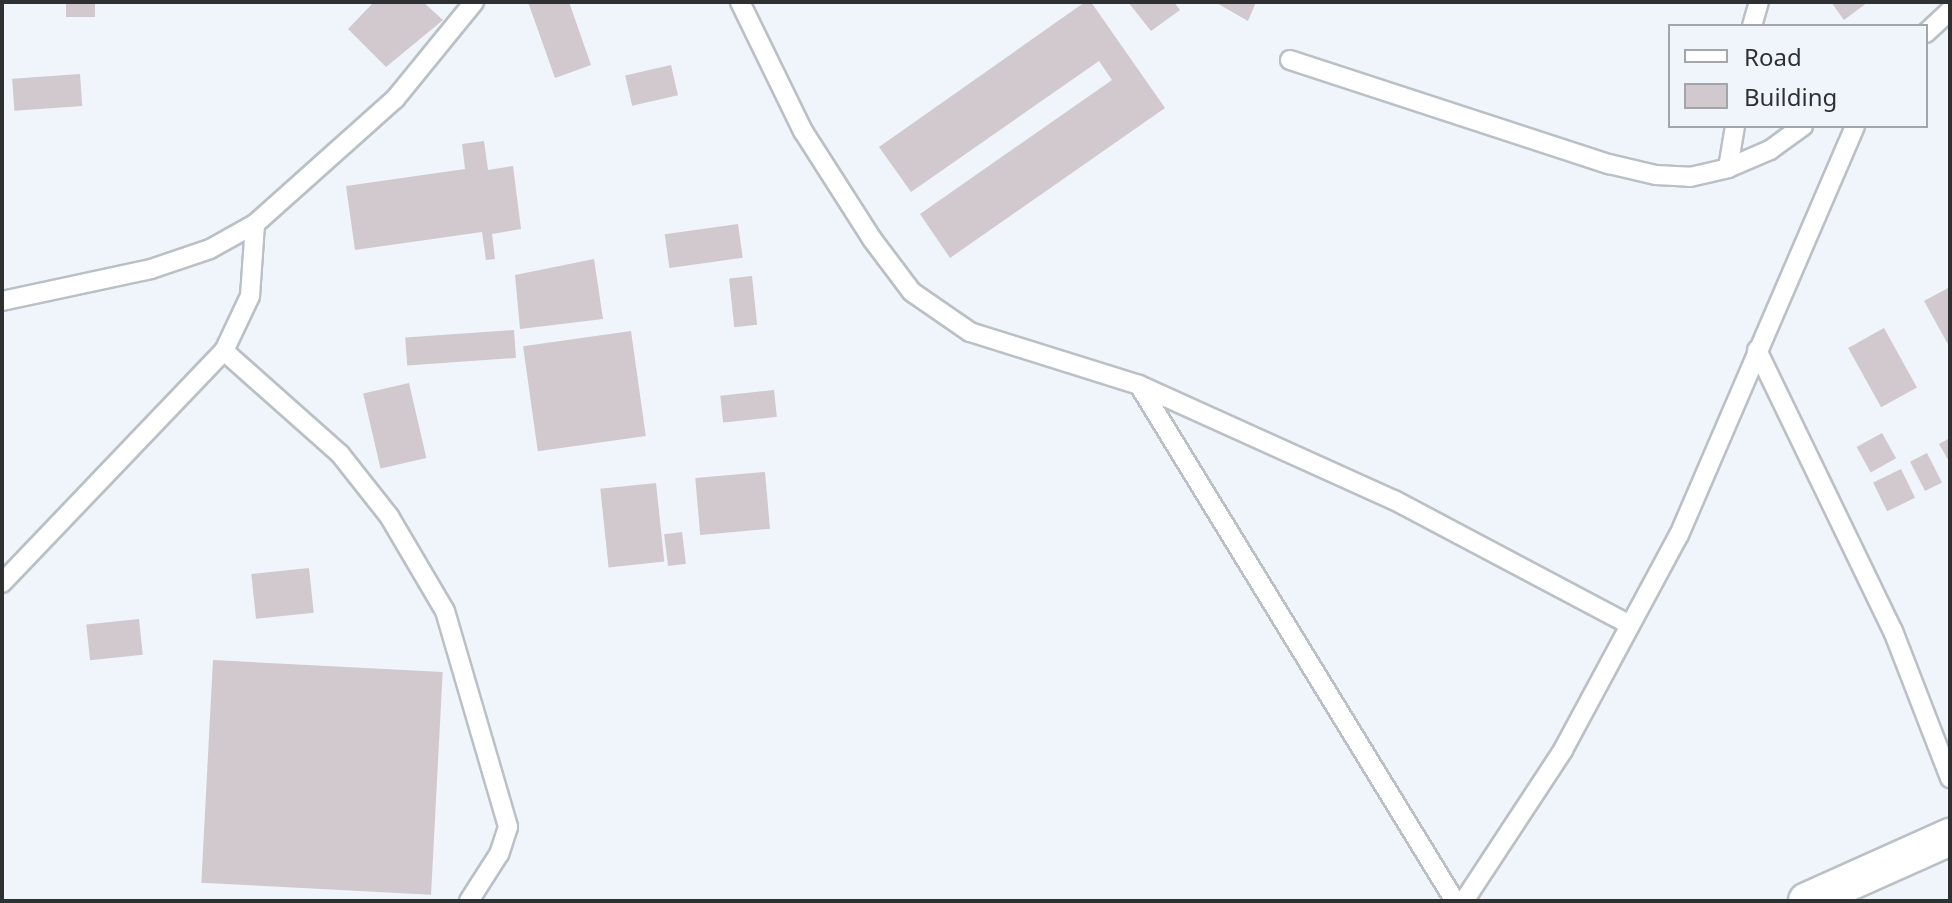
<!DOCTYPE html>
<style>
body{margin:0}
#map{position:relative;width:1952px;height:903px;overflow:hidden;background:#eff5fb;font-family:"Noto Sans",sans-serif}
div>[style]{position:absolute}
[style*='--x']{left:calc(var(--x)*1px);top:calc(var(--y)*1px);width:calc(var(--w)*1px);rotate:calc(var(--a)*1deg)}
.building>*{inset:0;background:#d1c9cd;transform-origin:0 0}
.roads{filter:drop-shadow(2px 0 #bac0c5) drop-shadow(-2px 0 #bac0c5) drop-shadow(0 2px #bac0c5) drop-shadow(0 -2px #bac0c5)}
.lane>*{height:18px;margin:-9px;padding:0 9px;transform-origin:9px;border-radius:9px;background:#fff}
.street>*{height:36px;margin:-18px;padding:0 18px;transform-origin:18px;border-radius:18px;background:#fff}
span{translate:-50% -50%;white-space:nowrap;text-align:center;line-height:1.15;-webkit-text-stroke:6px #eff5fb;paint-order:stroke}
.frame{position:absolute;inset:0;border:4px solid #2e3032;pointer-events:none}
.legend{position:absolute;left:1668px;top:24px;width:260px;height:104px;box-sizing:border-box;background:#eff5fb;border:2px solid #a2a6ab;margin:0;padding:10px 14px;list-style:none;font-size:24px;color:#2e3032}
.legend li{display:flex;align-items:center;gap:16px;height:40px}
.legend b{width:40px;border:2px solid #a2a6ab}
</style>
<div id="map">
<div class="building">
<div style="left:66px;top:2px;width:29px;height:15px"></div>
<div style="clip-path:polygon(374px 2px,423px 2px,443px 20px,386px 67px,348px 29px)"></div>
<div style="clip-path:polygon(528px 2px,569px 2px,591px 65px,555px 78px)"></div>
<div style="clip-path:polygon(1085px 2px,1091px 2px,1165px 108px,950px 258px,920px 214px,1112px 80px,1099px 61px,911px 192px,879px 147px)"></div>
<div style="clip-path:polygon(1128px 2px,1174px 2px,1180px 10px,1151px 31px)"></div>
<div style="clip-path:polygon(1215px 2px,1256px 2px,1248px 21px)"></div>
<div style="clip-path:polygon(1831px 2px,1868px 2px,1844px 20px)"></div>
<div style="left:671px;top:65px;width:31px;height:47px;rotate:77deg"></div>
<div style="left:80px;top:74px;width:32px;height:68px;rotate:86deg"></div>
<div style="clip-path:polygon(484px 141px,488px 170px,513px 166px,521px 229px,492px 234px,495px 259px,486px 260px,482px 232px,355px 250px,346px 186px,465px 169px,462px 144px)"></div>
<div style="left:738px;top:224px;width:34px;height:74px;rotate:82deg"></div>
<div style="clip-path:polygon(594px 259px,603px 319px,520px 329px,515px 275px)"></div>
<div style="left:752px;top:276px;width:49px;height:23px;rotate:84deg"></div>
<div style="clip-path:polygon(1950px 287px,1950px 348px,1924px 301px)"></div>
<div style="left:1884px;top:328px;width:68px;height:41px;rotate:61deg"></div>
<div style="left:514px;top:330px;width:28px;height:109px;rotate:86deg"></div>
<div style="left:631px;top:331px;width:106px;height:109px;rotate:82deg"></div>
<div style="left:409px;top:383px;width:77px;height:47px;rotate:77deg"></div>
<div style="left:774px;top:390px;width:27px;height:54px;rotate:84deg"></div>
<div style="left:1882px;top:433px;width:29px;height:29px;rotate:61deg"></div>
<div style="clip-path:polygon(1950px 438px,1950px 463px,1939px 444px)"></div>
<div style="left:1927px;top:453px;width:33px;height:19px;rotate:63deg"></div>
<div style="left:1901px;top:469px;width:32px;height:31px;rotate:64deg"></div>
<div style="left:765px;top:472px;width:57px;height:70px;rotate:85deg"></div>
<div style="left:656px;top:483px;width:79px;height:56px;rotate:84deg"></div>
<div style="left:682px;top:532px;width:32px;height:18px;rotate:83deg"></div>
<div style="left:309px;top:568px;width:45px;height:58px;rotate:84deg"></div>
<div style="left:139px;top:619px;width:36px;height:53px;rotate:84deg"></div>
<div style="left:213px;top:660px;width:230px;height:223px;rotate:3deg"></div>
</div>
<div class="roads">
<div class="lane">
<div style="--x:740;--y:2;--w:144;--a:64"></div>
<div style="--x:803;--y:131;--w:128;--a:57.4"></div>
<div style="--x:872;--y:239;--w:66;--a:53"></div>
<div style="--x:912;--y:292;--w:70;--a:34.6"></div>
<div style="--x:970;--y:332;--w:177;--a:17.4"></div>
<div style="--x:1139;--y:385;--w:280;--a:24.3"></div>
<div style="--x:1394;--y:500;--w:267;--a:27.9"></div>
<div style="--x:1752;--y:26;--w:25;--a:-74"></div>
<div style="--x:1926;--y:33;--w:33;--a:-43"></div>
<div style="--x:1290;--y:60;--w:336;--a:18.1"></div>
<div style="--x:1609;--y:164;--w:48;--a:13.2"></div>
<div style="--x:1656;--y:175;--w:34;--a:3"></div>
<div style="--x:1690;--y:177;--w:39;--a:-13"></div>
<div style="--x:1728;--y:168;--w:46;--a:-23.2"></div>
<div style="--x:1770;--y:150;--w:41;--a:-36"></div>
<div style="--x:1728;--y:168;--w:43;--a:-80.5"></div>
<div style="--x:2;--y:301;--w:152;--a:-12.1"></div>
<div style="--x:151;--y:269;--w:62;--a:-18.7"></div>
<div style="--x:210;--y:249;--w:51;--a:-29.1"></div>
<div style="--x:255;--y:224;--w:188;--a:-41.8"></div>
<div style="--x:395;--y:99;--w:125;--a:-50.8"></div>
<div style="--x:1757;--y:350;--w:312;--a:64.2"></div>
<div style="--x:1893;--y:631;--w:158;--a:68.8"></div>
<div style="--x:224;--y:351;--w:155;--a:41.6"></div>
<div style="--x:340;--y:454;--w:79;--a:51.7"></div>
<div style="--x:389;--y:516;--w:110;--a:59.5"></div>
<div style="--x:445;--y:611;--w:225;--a:73.7"></div>
<div style="--x:508;--y:827;--w:28;--a:108"></div>
<div style="--x:499;--y:854;--w:56;--a:122.6"></div>
<div style="--x:1139;--y:385;--w:605;--a:58.52"></div>
<div style="--x:2;--y:583;--w:321;--a:-46.3"></div>
<div style="--x:224;--y:351;--w:61;--a:-64.7"></div>
<div style="--x:250;--y:296;--w:72;--a:-86"></div>
<div style="--x:1464;--y:901;--w:181;--a:-56.7"></div>
<div style="--x:1563;--y:750;--w:244;--a:-61.7"></div>
<div style="--x:1679;--y:535;--w:445;--a:-66.7"></div>
</div>
<div class="street">
<div style="--x:1807;--y:901;--w:157;--a:-24.1"></div>
</div>
</div>
<div class="frame"></div>
<ul class="legend">
<li><b style="height:10px;background:#fff"></b>Road</li>
<li><b style="height:22px;background:#d1c9cd"></b>Building</li>
</ul>
</div>
